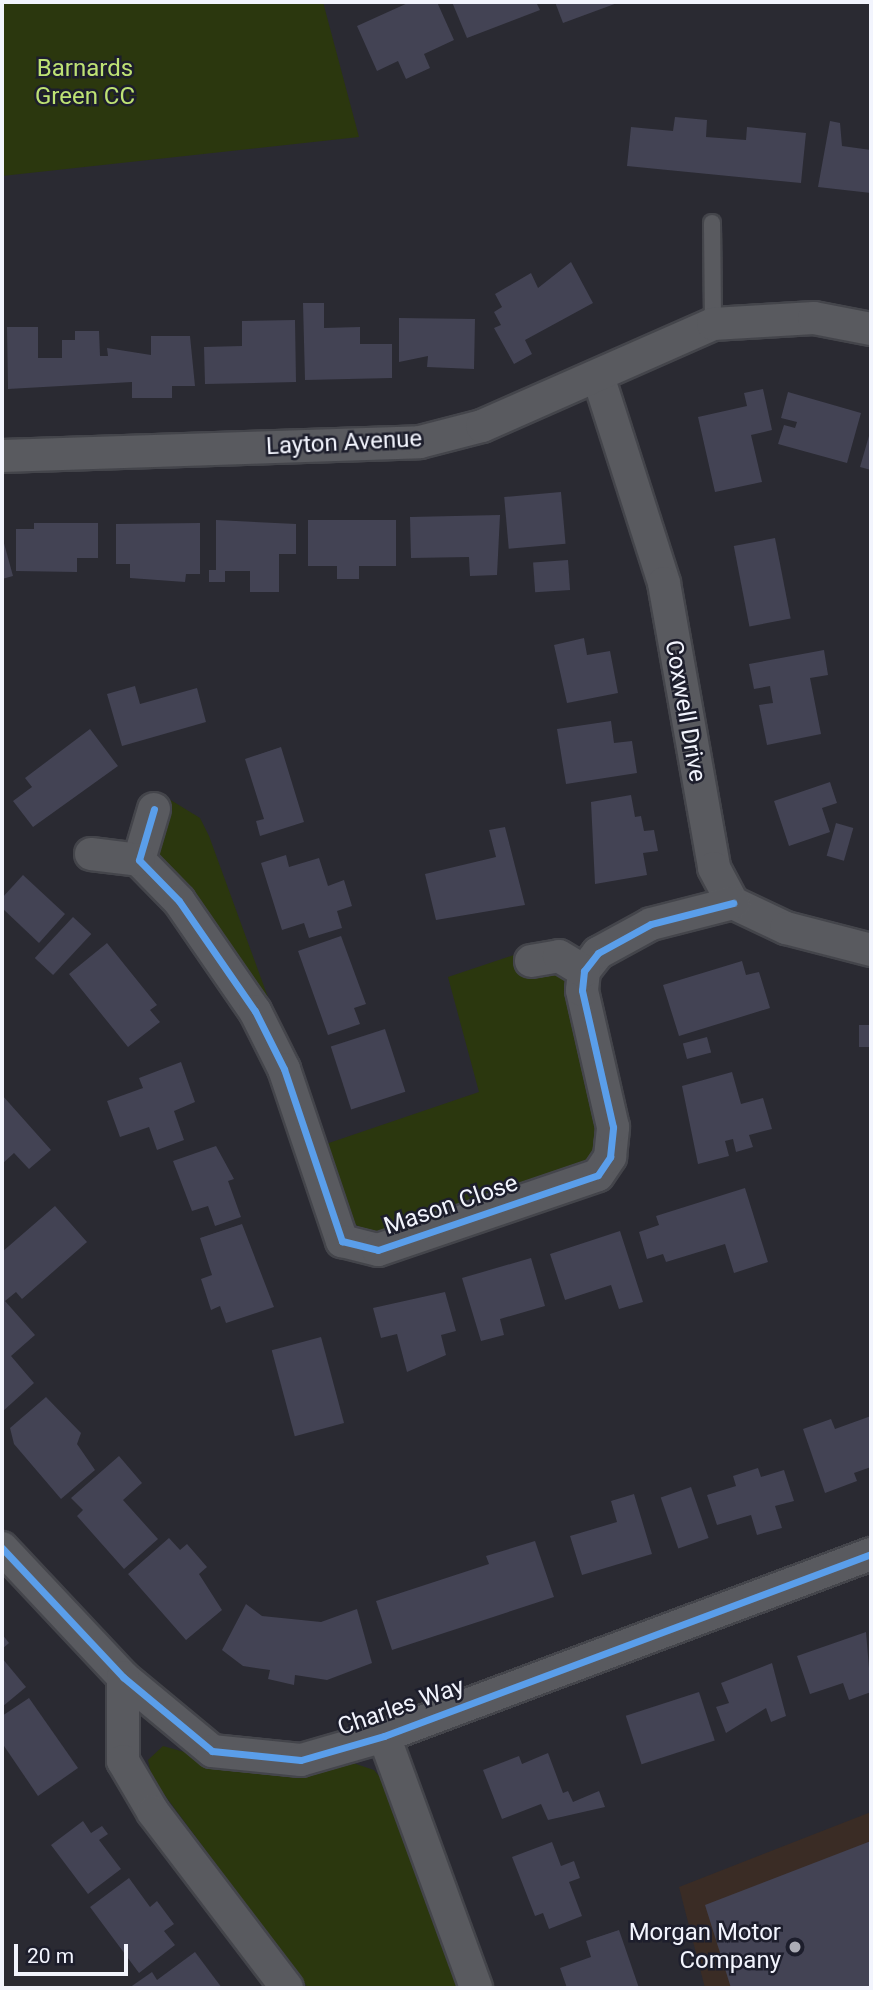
<!DOCTYPE html>
<style>
body{margin:0}
#map{position:relative;width:873px;height:1990px;overflow:hidden;background:#2a2a32;font-family:Roboto,sans-serif}
div>[style]{position:absolute}
[style*='--x']{left:calc(var(--x)*1px);top:calc(var(--y)*1px);width:calc(var(--w)*1px);rotate:calc(var(--a)*1deg)}
.industrial>*{inset:0;background:#3a2c25}
.green>*{inset:0;background:#2b370e}
.building>*{inset:0;background:#434354;transform-origin:0 0}
.roads{filter:drop-shadow(2px 0 #44454b) drop-shadow(-2px 0 #44454b) drop-shadow(0 2px #44454b) drop-shadow(0 -2px #44454b)}
.lane>*{height:16px;margin:-8px;padding:0 8px;transform-origin:8px;border-radius:8px;background:#595a5f}
.street>*{height:32px;margin:-16px;padding:0 16px;transform-origin:16px;border-radius:16px;background:#595a5f}
.cycleway>*{height:7px;margin:-3.5px;padding:0 3.5px;transform-origin:3.5px;border-radius:3.5px;background:#5a9eea}
.dots>*{width:19px;height:19px;translate:-50% -50%;box-sizing:border-box;border:4px solid #1d1e2c;border-radius:50%}
span{translate:-50% -50%;white-space:nowrap;text-align:center;line-height:1.15;-webkit-text-stroke:5px #1d1e2c;paint-order:stroke}
.park-label{font-size:24px;color:#bee274}
.street-label{font-size:24px;color:#f2f4fd}
.poi-label{font-size:24px;color:#f2f4fd}
.right{translate:-100% -50%;text-align:right}
.frame{position:absolute;inset:0;border:4px solid #f2f4fd;pointer-events:none}
.scale{position:absolute;left:14px;top:1944px;width:114px;height:32px;box-sizing:border-box;border:4px solid #f2f4fd;border-top:0;padding-left:9px;font-size:21px;line-height:24px;white-space:nowrap;color:#f2f4fd;-webkit-text-stroke:5px #1d1e2c;paint-order:stroke}
</style>
<div id="map">
<div class="industrial">
<div style="clip-path:polygon(871px 1812px,871px 1988px,705px 1988px,679px 1887px)"></div>
</div>
<div class="green">
<div style="clip-path:polygon(2px 2px,323px 2px,359px 137px,2px 176px)"></div>
<div style="clip-path:polygon(169px 799px,200px 818px,209px 836px,277px 1022px,158px 854px)"></div>
<div style="clip-path:polygon(517px 954px,524px 978px,556px 971px,566px 978px,604px 1130px,599px 1158px,387px 1235px,367px 1232px,352px 1222px,323px 1145px,479px 1092px,448px 977px)"></div>
<div style="clip-path:polygon(163px 1746px,266px 1775px,353px 1763px,374px 1770px,389px 1788px,462px 1988px,308px 1988px,152px 1778px,148px 1760px)"></div>
</div>
<div class="building">
<div style="clip-path:polygon(410px 2px,437px 2px,454px 40px,424px 54px,430px 68px,406px 79px,398px 61px,377px 71px,357px 26px)"></div>
<div style="clip-path:polygon(452px 2px,536px 2px,540px 10px,467px 38px)"></div>
<div style="clip-path:polygon(555px 2px,620px 2px,563px 23px)"></div>
<div style="clip-path:polygon(675px 117px,707px 120px,706px 137px,746px 140px,747px 127px,806px 133px,801px 183px,627px 166px,631px 127px,673px 131px)"></div>
<div style="clip-path:polygon(830px 121px,840px 123px,842px 146px,871px 150px,871px 193px,818px 187px)"></div>
<div style="clip-path:polygon(571px 262px,593px 303px,525px 340px,532px 354px,514px 364px,494px 328px,501px 325px,494px 312px,502px 307px,495px 294px,531px 273px,538px 288px)"></div>
<div style="clip-path:polygon(303px 303px,324px 303px,324px 328px,360px 327px,360px 344px,392px 344px,392px 378px,305px 380px)"></div>
<div style="clip-path:polygon(399px 318px,475px 319px,474px 369px,427px 367px,428px 356px,399px 362px)"></div>
<div style="clip-path:polygon(295px 320px,296px 382px,205px 384px,204px 347px,242px 346px,242px 321px)"></div>
<div style="clip-path:polygon(7px 327px,38px 327px,38px 358px,62px 358px,62px 340px,75px 340px,75px 331px,99px 331px,100px 356px,108px 356px,107px 348px,151px 355px,151px 336px,190px 336px,195px 386px,172px 386px,172px 398px,132px 398px,132px 382px,8px 389px)"></div>
<div style="clip-path:polygon(763px 389px,772px 430px,751px 435px,762px 482px,715px 492px,698px 417px,747px 406px,744px 393px)"></div>
<div style="clip-path:polygon(788px 392px,861px 413px,847px 463px,778px 444px,784px 425px,795px 428px,797px 422px,781px 418px)"></div>
<div style="clip-path:polygon(871px 429px,871px 470px,860px 467px)"></div>
<div style="left:561px;top:492px;width:52px;height:57px;rotate:85deg"></div>
<div style="clip-path:polygon(500px 515px,497px 575px,470px 576px,469px 557px,411px 558px,410px 517px)"></div>
<div style="clip-path:polygon(216px 520px,296px 524px,296px 554px,279px 554px,279px 592px,250px 592px,250px 571px,225px 571px,225px 582px,209px 582px,209px 570px,216px 570px)"></div>
<div style="clip-path:polygon(308px 520px,396px 520px,396px 566px,359px 566px,359px 579px,337px 579px,337px 566px,308px 566px)"></div>
<div style="clip-path:polygon(34px 523px,98px 523px,98px 558px,77px 558px,77px 572px,16px 571px,16px 529px,34px 529px)"></div>
<div style="clip-path:polygon(200px 523px,200px 574px,186px 574px,185px 582px,130px 578px,130px 564px,116px 564px,116px 524px)"></div>
<div style="clip-path:polygon(2px 536px,13px 576px,2px 579px)"></div>
<div style="left:775px;top:538px;width:82px;height:42px;rotate:79deg"></div>
<div style="left:568px;top:560px;width:30px;height:35px;rotate:86deg"></div>
<div style="clip-path:polygon(584px 638px,587px 655px,610px 651px,618px 693px,567px 703px,554px 645px)"></div>
<div style="clip-path:polygon(824px 650px,828px 675px,810px 678px,821px 734px,767px 745px,759px 705px,773px 703px,770px 686px,754px 689px,749px 664px)"></div>
<div style="clip-path:polygon(135px 686px,140px 704px,197px 688px,206px 722px,122px 746px,107px 694px)"></div>
<div style="clip-path:polygon(611px 721px,614px 743px,632px 741px,637px 773px,566px 784px,557px 729px)"></div>
<div style="clip-path:polygon(90px 729px,118px 766px,33px 827px,13px 801px,32px 787px,25px 778px)"></div>
<div style="clip-path:polygon(281px 747px,304px 822px,260px 836px,256px 821px,264px 819px,245px 759px)"></div>
<div style="clip-path:polygon(830px 782px,837px 803px,822px 808px,830px 832px,789px 846px,774px 801px)"></div>
<div style="clip-path:polygon(631px 795px,635px 817px,641px 816px,644px 831px,654px 830px,658px 851px,643px 853px,647px 875px,595px 884px,591px 802px)"></div>
<div style="left:836px;top:823px;width:18px;height:34px;rotate:16deg"></div>
<div style="clip-path:polygon(505px 827px,525px 905px,436px 920px,425px 874px,496px 857px,489px 830px)"></div>
<div style="clip-path:polygon(286px 855px,289px 867px,319px 858px,328px 886px,344px 880px,352px 906px,337px 911px,342px 928px,309px 938px,304px 923px,282px 930px,261px 863px)"></div>
<div style="clip-path:polygon(23px 875px,65px 914px,39px 943px,2px 908px,2px 898px)"></div>
<div style="left:73px;top:917px;width:25px;height:56px;rotate:43deg"></div>
<div style="clip-path:polygon(341px 936px,366px 1004px,354px 1008px,360px 1024px,328px 1035px,298px 951px)"></div>
<div style="clip-path:polygon(107px 943px,157px 1005px,150px 1010px,160px 1022px,128px 1047px,69px 974px)"></div>
<div style="clip-path:polygon(742px 961px,746px 975px,759px 972px,770px 1008px,679px 1036px,663px 985px)"></div>
<div style="left:859px;top:1025px;width:12px;height:22px"></div>
<div style="left:385px;top:1029px;width:66px;height:57px;rotate:72deg"></div>
<div style="left:707px;top:1037px;width:16px;height:25px;rotate:75deg"></div>
<div style="clip-path:polygon(181px 1062px,195px 1102px,174px 1111px,184px 1140px,157px 1150px,149px 1127px,120px 1137px,107px 1101px,143px 1088px,139px 1078px)"></div>
<div style="clip-path:polygon(732px 1072px,741px 1104px,763px 1098px,772px 1129px,749px 1135px,753px 1147px,736px 1152px,733px 1139px,725px 1141px,729px 1156px,698px 1164px,682px 1086px)"></div>
<div style="clip-path:polygon(2px 1095px,51px 1150px,29px 1169px,14px 1153px,2px 1164px)"></div>
<div style="clip-path:polygon(216px 1146px,234px 1179px,228px 1181px,241px 1217px,215px 1226px,208px 1206px,192px 1211px,173px 1161px)"></div>
<div style="clip-path:polygon(745px 1188px,768px 1262px,734px 1273px,725px 1244px,666px 1262px,663px 1254px,647px 1259px,639px 1232px,659px 1225px,656px 1216px)"></div>
<div style="clip-path:polygon(55px 1206px,87px 1242px,22px 1299px,16px 1292px,5px 1301px,35px 1335px,11px 1356px,34px 1383px,2px 1412px,2px 1252px)"></div>
<div style="clip-path:polygon(242px 1224px,274px 1307px,226px 1323px,220px 1306px,211px 1310px,201px 1279px,212px 1275px,200px 1238px)"></div>
<div style="clip-path:polygon(620px 1231px,643px 1302px,619px 1309px,611px 1285px,565px 1300px,550px 1254px)"></div>
<div style="clip-path:polygon(531px 1258px,545px 1306px,500px 1319px,504px 1335px,481px 1341px,462px 1278px)"></div>
<div style="clip-path:polygon(445px 1292px,456px 1331px,441px 1335px,446px 1355px,407px 1372px,397px 1334px,381px 1338px,373px 1308px)"></div>
<div style="left:321px;top:1337px;width:89px;height:51px;rotate:75deg"></div>
<div style="clip-path:polygon(46px 1397px,81px 1433px,77px 1444px,95px 1470px,61px 1499px,14px 1444px,10px 1428px)"></div>
<div style="clip-path:polygon(871px 1416px,871px 1467px,854px 1473px,857px 1481px,825px 1493px,803px 1429px,831px 1419px,835px 1429px)"></div>
<div style="clip-path:polygon(119px 1456px,142px 1483px,123px 1500px,158px 1539px,124px 1569px,77px 1516px,83px 1510px,71px 1498px)"></div>
<div style="clip-path:polygon(758px 1468px,761px 1477px,784px 1470px,794px 1501px,775px 1506px,782px 1528px,757px 1535px,751px 1515px,717px 1525px,707px 1495px,736px 1486px,733px 1476px)"></div>
<div style="left:691px;top:1487px;width:54px;height:32px;rotate:71deg"></div>
<div style="clip-path:polygon(634px 1494px,652px 1554px,582px 1575px,570px 1536px,617px 1522px,611px 1501px)"></div>
<div style="clip-path:polygon(169px 1538px,180px 1550px,187px 1544px,207px 1567px,199px 1574px,222px 1610px,186px 1640px,128px 1574px)"></div>
<div style="clip-path:polygon(535px 1541px,554px 1597px,392px 1650px,376px 1601px,489px 1564px,486px 1556px)"></div>
<div style="clip-path:polygon(246px 1604px,262px 1616px,321px 1622px,357px 1609px,372px 1663px,327px 1680px,295px 1675px,294px 1685px,268px 1679px,270px 1670px,243px 1666px,222px 1650px)"></div>
<div style="clip-path:polygon(866px 1632px,871px 1692px,849px 1700px,843px 1683px,810px 1694px,797px 1656px)"></div>
<div style="clip-path:polygon(2px 1634px,9px 1643px,2px 1649px)"></div>
<div style="clip-path:polygon(2px 1658px,26px 1687px,2px 1707px)"></div>
<div style="clip-path:polygon(772px 1663px,786px 1716px,771px 1722px,766px 1708px,726px 1733px,716px 1707px,729px 1703px,721px 1683px)"></div>
<div style="left:699px;top:1692px;width:51px;height:77px;rotate:72deg"></div>
<div style="clip-path:polygon(29px 1698px,78px 1768px,38px 1796px,2px 1743px,2px 1716px)"></div>
<div style="clip-path:polygon(548px 1753px,563px 1793px,568px 1791px,573px 1802px,599px 1791px,605px 1807px,548px 1820px,541px 1804px,502px 1819px,483px 1770px,519px 1756px,522px 1764px)"></div>
<div style="clip-path:polygon(83px 1821px,91px 1833px,102px 1826px,108px 1834px,99px 1840px,121px 1869px,88px 1894px,51px 1845px)"></div>
<div style="clip-path:polygon(871px 1841px,871px 1988px,731px 1988px,705px 1905px)"></div>
<div style="clip-path:polygon(552px 1842px,561px 1866px,574px 1861px,580px 1878px,569px 1882px,582px 1916px,549px 1929px,543px 1913px,535px 1916px,512px 1857px)"></div>
<div style="clip-path:polygon(129px 1878px,150px 1907px,157px 1901px,174px 1924px,164px 1931px,175px 1945px,139px 1973px,90px 1907px)"></div>
<div style="clip-path:polygon(619px 1930px,639px 1988px,567px 1988px,560px 1968px,591px 1957px,586px 1941px)"></div>
<div style="clip-path:polygon(195px 1952px,222px 1988px,129px 1988px,152px 1972px,157px 1980px)"></div>
</div>
<div class="roads">
<div class="lane">
<div style="--x:712;--y:223;--w:101;--a:89.4"></div>
</div>
<div class="street">
<div style="--x:598;--y:376;--w:217;--a:72.3"></div>
<div style="--x:664;--y:583;--w:289;--a:80"></div>
<div style="--x:714;--y:868;--w:40;--a:62"></div>
<div style="--x:733;--y:903;--w:59;--a:25.3"></div>
<div style="--x:786;--y:928;--w:88;--a:14.5"></div>
<div style="--x:2;--y:456;--w:418;--a:-1.9"></div>
<div style="--x:420;--y:442;--w:64;--a:-14.5"></div>
<div style="--x:482;--y:426;--w:253;--a:-23.8"></div>
<div style="--x:713;--y:324;--w:101;--a:-3.4"></div>
<div style="--x:814;--y:318;--w:58;--a:10.9"></div>
<div style="--x:154;--y:809;--w:53;--a:106.4"></div>
<div style="--x:139;--y:860;--w:57;--a:45.7"></div>
<div style="--x:179;--y:901;--w:134;--a:55.4"></div>
<div style="--x:255;--y:1011;--w:65;--a:63.4"></div>
<div style="--x:284;--y:1069;--w:182;--a:71.4"></div>
<div style="--x:342;--y:1241;--w:37;--a:14"></div>
<div style="--x:378;--y:1250;--w:232;--a:-18.8"></div>
<div style="--x:598;--y:1175;--w:22;--a:-56"></div>
<div style="--x:610;--y:1157;--w:30;--a:-84"></div>
<div style="--x:613;--y:1127;--w:140;--a:-102.8"></div>
<div style="--x:582;--y:990;--w:19;--a:-84"></div>
<div style="--x:584;--y:971;--w:23;--a:-52"></div>
<div style="--x:598;--y:953;--w:60;--a:-28.7"></div>
<div style="--x:651;--y:924;--w:85;--a:-14.4"></div>
<div style="--x:91;--y:854;--w:48;--a:7.1"></div>
<div style="--x:531;--y:961;--w:28;--a:-10"></div>
<div style="--x:559;--y:956;--w:29;--a:31"></div>
<div style="--x:2;--y:1548;--w:177;--a:46.8"></div>
<div style="--x:123;--y:1677;--w:116;--a:39.7"></div>
<div style="--x:212;--y:1751;--w:89;--a:5.8"></div>
<div style="--x:301;--y:1760;--w:86;--a:-16.1"></div>
<div style="--x:384;--y:1736;--w:520;--a:-20.49"></div>
<div style="--x:123;--y:1677;--w:84;--a:90"></div>
<div style="--x:123;--y:1761;--w:59;--a:59.5"></div>
<div style="--x:153;--y:1812;--w:221;--a:52.7"></div>
<div style="--x:384;--y:1736;--w:268;--a:69.9"></div>
</div>
</div>
<div class="cycleway">
<div style="--x:154;--y:809;--w:53;--a:106.4"></div>
<div style="--x:139;--y:860;--w:57;--a:45.7"></div>
<div style="--x:179;--y:901;--w:134;--a:55.4"></div>
<div style="--x:255;--y:1011;--w:65;--a:63.4"></div>
<div style="--x:284;--y:1069;--w:182;--a:71.4"></div>
<div style="--x:342;--y:1241;--w:37;--a:14"></div>
<div style="--x:378;--y:1250;--w:232;--a:-18.8"></div>
<div style="--x:598;--y:1175;--w:22;--a:-56"></div>
<div style="--x:610;--y:1157;--w:30;--a:-84"></div>
<div style="--x:613;--y:1127;--w:140;--a:-102.8"></div>
<div style="--x:582;--y:990;--w:19;--a:-84"></div>
<div style="--x:584;--y:971;--w:23;--a:-52"></div>
<div style="--x:598;--y:953;--w:60;--a:-28.7"></div>
<div style="--x:651;--y:924;--w:85;--a:-14.4"></div>
<div style="--x:2;--y:1548;--w:177;--a:46.8"></div>
<div style="--x:123;--y:1677;--w:116;--a:39.7"></div>
<div style="--x:212;--y:1751;--w:89;--a:5.8"></div>
<div style="--x:301;--y:1760;--w:86;--a:-16.1"></div>
<div style="--x:384;--y:1736;--w:520;--a:-20.49"></div>
</div>
<div class="dots">
<div style="left:795px;top:1947px;background:#acadb6"></div>
</div>
<div class="park-label">
<span style="left:85px;top:83px">Barnards<br>Green CC</span>
</div>
<div class="street-label">
<span style="left:344px;top:443px;rotate:-3deg">Layton Avenue</span>
<span style="left:685px;top:711px;rotate:80deg">Coxwell Drive</span>
<span style="left:451px;top:1205px;rotate:-19deg">Mason Close</span>
<span style="left:401px;top:1707px;rotate:-19deg">Charles Way</span>
</div>
<div class="poi-label">
<span class="right" style="left:781px;top:1947px">Morgan Motor<br>Company</span>
</div>
<div class="frame"></div>
<div class="scale">20 m</div>
</div>
